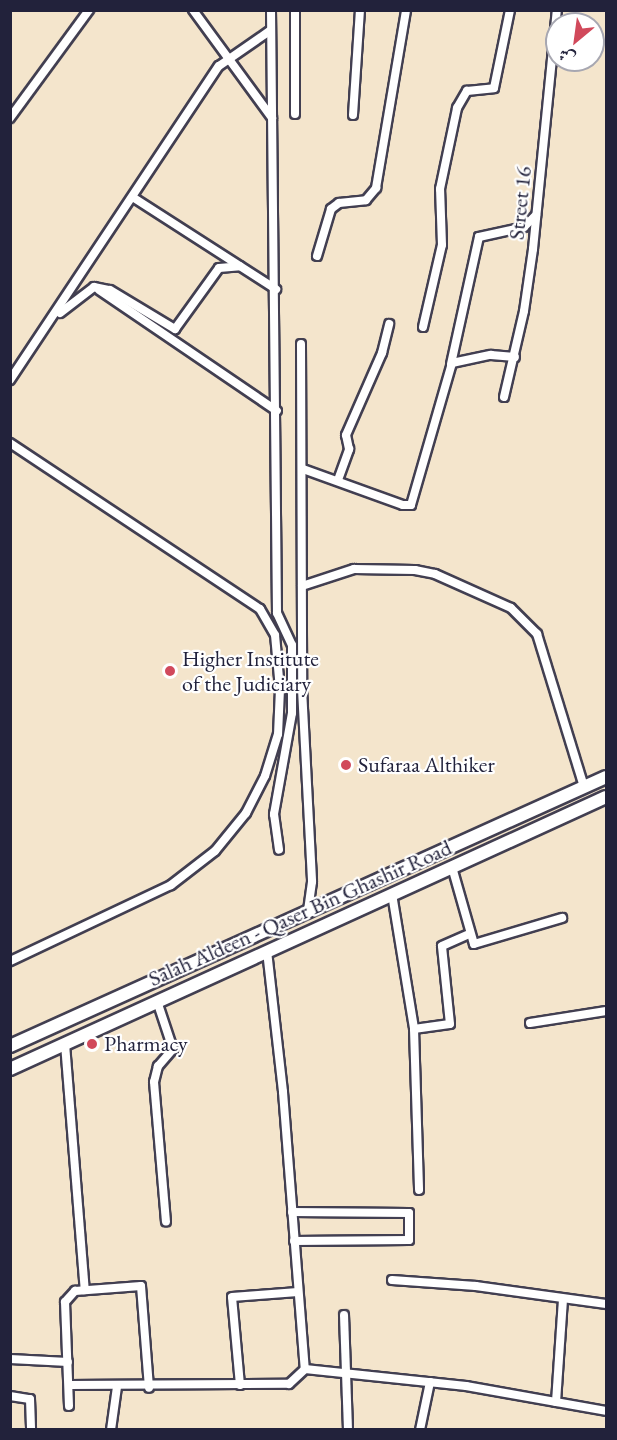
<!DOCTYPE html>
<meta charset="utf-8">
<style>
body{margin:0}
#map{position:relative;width:617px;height:1440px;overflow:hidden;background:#f4e5cc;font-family:"EB Garamond",Amiri,serif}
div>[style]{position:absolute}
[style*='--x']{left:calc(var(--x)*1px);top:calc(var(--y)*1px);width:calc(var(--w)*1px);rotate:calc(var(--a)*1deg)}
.roads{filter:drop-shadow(2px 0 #423f51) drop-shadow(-2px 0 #423f51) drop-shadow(0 2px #423f51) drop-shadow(0 -2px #423f51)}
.minor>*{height:8px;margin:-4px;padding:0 4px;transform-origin:4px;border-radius:4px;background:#fff}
.highway>*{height:12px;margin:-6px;padding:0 6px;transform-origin:6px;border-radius:6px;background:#fff}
.dots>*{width:16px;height:16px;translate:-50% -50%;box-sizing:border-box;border:3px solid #fff;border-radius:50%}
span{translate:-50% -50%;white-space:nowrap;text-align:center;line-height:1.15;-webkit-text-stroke:4.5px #fff;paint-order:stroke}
.street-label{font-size:22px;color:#22223b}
.poi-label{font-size:22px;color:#22223b}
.left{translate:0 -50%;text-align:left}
.frame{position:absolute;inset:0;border:12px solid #22223b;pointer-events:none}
.north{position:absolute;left:545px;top:12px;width:60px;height:60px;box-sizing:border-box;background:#fff;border:2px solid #a7a7b1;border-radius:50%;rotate:209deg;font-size:16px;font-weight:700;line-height:24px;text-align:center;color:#22223b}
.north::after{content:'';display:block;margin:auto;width:21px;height:27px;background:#d1495b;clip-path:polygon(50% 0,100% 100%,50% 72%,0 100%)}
</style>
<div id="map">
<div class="roads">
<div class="minor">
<div style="--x:193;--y:10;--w:134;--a:53.8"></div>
<div style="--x:271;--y:10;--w:603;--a:89.43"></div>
<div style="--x:277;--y:613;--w:35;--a:65"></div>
<div style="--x:292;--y:645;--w:68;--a:90"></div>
<div style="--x:292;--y:713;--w:103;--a:100.1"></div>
<div style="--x:274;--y:814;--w:36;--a:82"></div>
<div style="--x:295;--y:10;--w:104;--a:90"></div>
<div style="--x:353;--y:115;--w:105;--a:-86.2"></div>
<div style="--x:10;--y:118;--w:134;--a:-53.8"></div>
<div style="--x:134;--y:198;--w:169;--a:32.7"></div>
<div style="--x:317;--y:256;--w:49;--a:-73.4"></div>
<div style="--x:331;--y:209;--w:10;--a:-37"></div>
<div style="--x:339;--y:203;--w:27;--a:-6"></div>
<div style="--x:366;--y:200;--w:16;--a:-50"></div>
<div style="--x:376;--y:188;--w:181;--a:-80.4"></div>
<div style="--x:99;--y:290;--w:215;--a:34.2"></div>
<div style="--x:60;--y:313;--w:43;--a:-37.4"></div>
<div style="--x:94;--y:287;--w:16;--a:11"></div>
<div style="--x:110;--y:290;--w:76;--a:31"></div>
<div style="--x:175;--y:329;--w:75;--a:-54.2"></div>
<div style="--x:219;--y:268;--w:21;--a:-5"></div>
<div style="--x:423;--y:327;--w:84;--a:-77"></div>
<div style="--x:442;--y:245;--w:56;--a:-92"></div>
<div style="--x:440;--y:189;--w:83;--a:-78.1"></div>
<div style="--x:457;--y:108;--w:20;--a:-60"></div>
<div style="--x:467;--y:91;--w:27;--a:-6"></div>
<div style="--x:494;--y:88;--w:80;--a:-78.4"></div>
<div style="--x:301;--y:344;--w:345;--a:89.8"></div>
<div style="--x:302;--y:689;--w:193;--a:87"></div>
<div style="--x:312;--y:882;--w:29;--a:98"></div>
<div style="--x:451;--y:364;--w:130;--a:-77.6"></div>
<div style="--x:479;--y:237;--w:46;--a:-12.5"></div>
<div style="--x:524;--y:227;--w:17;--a:-45"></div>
<div style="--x:10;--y:380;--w:377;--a:-56.4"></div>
<div style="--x:219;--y:66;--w:63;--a:-34.7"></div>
<div style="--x:504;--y:397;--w:88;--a:-76.9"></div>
<div style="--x:524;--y:311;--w:63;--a:-81.7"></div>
<div style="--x:533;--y:249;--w:240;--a:-84.3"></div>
<div style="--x:10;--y:443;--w:300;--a:33.6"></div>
<div style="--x:260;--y:609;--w:30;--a:60"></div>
<div style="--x:275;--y:635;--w:54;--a:84.7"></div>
<div style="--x:280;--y:689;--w:45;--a:92.5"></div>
<div style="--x:278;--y:734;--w:44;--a:107.2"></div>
<div style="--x:265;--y:776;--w:42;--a:117.2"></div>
<div style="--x:246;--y:813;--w:49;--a:129.2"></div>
<div style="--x:215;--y:851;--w:56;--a:142.3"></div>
<div style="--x:171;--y:885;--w:178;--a:154.7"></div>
<div style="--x:303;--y:469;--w:106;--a:19.8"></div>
<div style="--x:403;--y:505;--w:8;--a:0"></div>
<div style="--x:411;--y:505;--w:148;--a:-73.9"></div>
<div style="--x:452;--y:363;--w:40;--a:-12"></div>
<div style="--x:491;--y:355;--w:24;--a:5"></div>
<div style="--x:338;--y:480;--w:33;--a:-70"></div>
<div style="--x:349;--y:449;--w:14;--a:-102"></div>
<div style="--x:346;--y:435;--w:90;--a:-66.3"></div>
<div style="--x:382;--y:353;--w:30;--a:-76"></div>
<div style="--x:302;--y:586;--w:55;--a:-18.1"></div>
<div style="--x:354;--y:569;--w:61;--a:0.9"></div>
<div style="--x:415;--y:570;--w:20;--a:11"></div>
<div style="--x:435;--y:574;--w:83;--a:24.1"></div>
<div style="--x:511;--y:608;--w:37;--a:45"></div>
<div style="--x:537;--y:634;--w:160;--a:72.9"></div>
<div style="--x:452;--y:867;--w:80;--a:74.1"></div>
<div style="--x:474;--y:944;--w:92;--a:-16.5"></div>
<div style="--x:392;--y:894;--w:137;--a:80.7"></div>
<div style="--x:414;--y:1029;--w:161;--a:88.2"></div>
<div style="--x:267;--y:951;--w:142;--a:83.5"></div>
<div style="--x:283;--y:1092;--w:278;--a:85.5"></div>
<div style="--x:305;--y:1369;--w:162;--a:6"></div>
<div style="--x:466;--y:1386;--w:142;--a:10.1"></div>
<div style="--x:157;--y:1001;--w:51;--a:71.6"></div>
<div style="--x:173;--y:1049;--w:23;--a:131"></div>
<div style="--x:158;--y:1066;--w:16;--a:104"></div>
<div style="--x:154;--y:1082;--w:140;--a:85.1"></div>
<div style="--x:530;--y:1023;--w:77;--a:-9"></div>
<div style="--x:414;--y:1029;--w:36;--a:-8"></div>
<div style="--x:450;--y:1024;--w:78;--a:-95.9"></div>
<div style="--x:442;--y:946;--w:30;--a:-24"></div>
<div style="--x:65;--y:1044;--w:247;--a:85.4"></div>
<div style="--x:292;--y:1212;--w:117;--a:0.5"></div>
<div style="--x:409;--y:1213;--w:27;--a:90"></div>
<div style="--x:409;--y:1240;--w:115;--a:179.5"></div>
<div style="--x:392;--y:1280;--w:84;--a:4.1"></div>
<div style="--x:476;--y:1286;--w:131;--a:7.9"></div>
<div style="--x:344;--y:1315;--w:115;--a:88"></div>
<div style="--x:10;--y:1359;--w:58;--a:3"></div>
<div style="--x:69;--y:1385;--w:220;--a:-0.3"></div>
<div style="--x:289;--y:1384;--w:22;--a:-43"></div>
<div style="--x:240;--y:1385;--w:88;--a:-95.2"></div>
<div style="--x:232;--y:1297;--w:66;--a:-4.3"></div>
<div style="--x:10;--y:1396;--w:20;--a:9"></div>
<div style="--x:30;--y:1399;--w:31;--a:88"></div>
<div style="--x:556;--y:1402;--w:102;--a:-86.1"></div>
<div style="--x:69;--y:1406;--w:104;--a:-92.2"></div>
<div style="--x:65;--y:1302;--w:15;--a:-48"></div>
<div style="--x:75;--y:1291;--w:66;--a:-4.3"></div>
<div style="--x:141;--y:1286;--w:102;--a:85.5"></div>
<div style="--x:111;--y:1430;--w:43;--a:-82.1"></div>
<div style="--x:420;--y:1430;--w:49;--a:-78.2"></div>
</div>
<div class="highway">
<div style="--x:10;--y:1046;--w:654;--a:-24.29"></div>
<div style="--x:10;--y:1069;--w:655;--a:-24.53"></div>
</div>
</div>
<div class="dots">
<div style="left:170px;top:671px;background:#d1495b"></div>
<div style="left:346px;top:765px;background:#d1495b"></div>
<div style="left:92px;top:1044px;background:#d1495b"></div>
</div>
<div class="street-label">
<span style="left:520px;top:203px;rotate:-84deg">Street 16</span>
<span style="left:300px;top:913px;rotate:-24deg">Salah Aldeen - Qaser Bin Ghashir Road</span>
</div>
<div class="poi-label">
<span class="left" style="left:182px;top:671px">Higher Institute<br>of the Judiciary</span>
<span class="left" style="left:358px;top:765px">Sufaraa Althiker</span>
<span class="left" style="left:104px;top:1044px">Pharmacy</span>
</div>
<div class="frame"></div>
<div class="north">ش</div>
</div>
